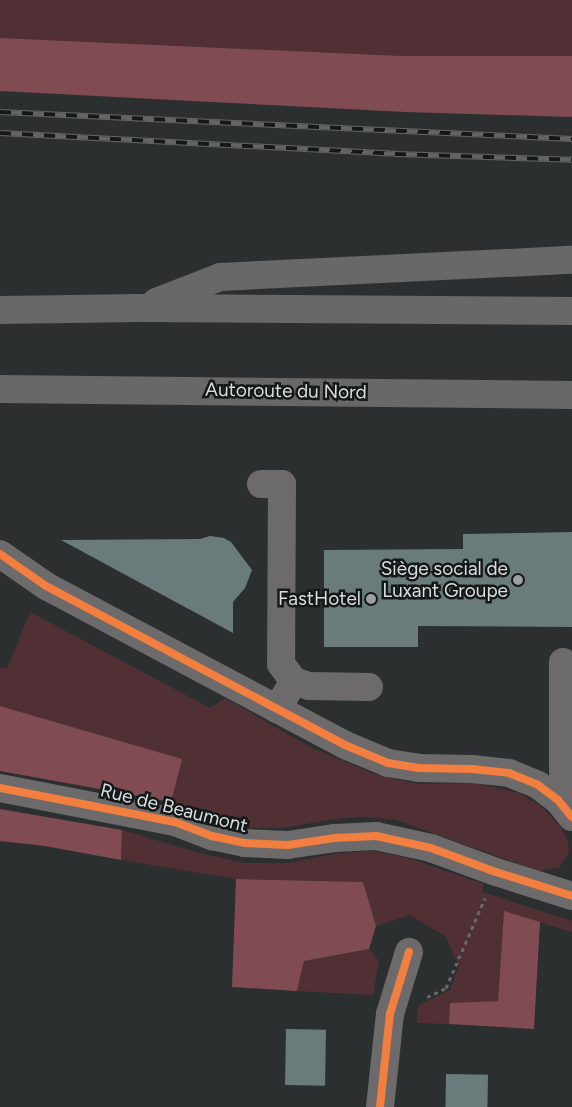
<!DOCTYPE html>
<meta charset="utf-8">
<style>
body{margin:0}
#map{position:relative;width:572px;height:1107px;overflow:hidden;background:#2b2f2f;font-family:Figtree,sans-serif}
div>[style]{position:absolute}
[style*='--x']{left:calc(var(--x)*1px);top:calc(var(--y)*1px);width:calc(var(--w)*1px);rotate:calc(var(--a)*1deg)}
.green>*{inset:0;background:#503035}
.forest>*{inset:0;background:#814b54}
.building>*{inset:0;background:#697c7b;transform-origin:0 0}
.path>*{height:3px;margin-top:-1.5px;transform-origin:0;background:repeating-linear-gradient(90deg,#676969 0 4px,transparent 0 8px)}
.minor>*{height:28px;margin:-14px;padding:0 14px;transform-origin:14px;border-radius:14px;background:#6c6a6a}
.highway>*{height:28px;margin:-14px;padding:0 14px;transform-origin:14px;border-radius:14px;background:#676868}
.rail>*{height:5.5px;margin-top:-2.75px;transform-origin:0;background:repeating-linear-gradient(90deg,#151818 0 11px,#636565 0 22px);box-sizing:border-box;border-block:1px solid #636565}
.cycleway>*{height:8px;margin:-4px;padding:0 4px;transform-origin:4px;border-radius:4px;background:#f27e40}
.dots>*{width:14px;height:14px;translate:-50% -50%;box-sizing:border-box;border:2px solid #151818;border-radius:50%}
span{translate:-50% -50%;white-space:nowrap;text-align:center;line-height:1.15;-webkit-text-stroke:5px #151818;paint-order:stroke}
.street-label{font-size:19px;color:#d8dddd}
.poi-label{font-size:19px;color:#d8dddd}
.right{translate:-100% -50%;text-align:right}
</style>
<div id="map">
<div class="green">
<div style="clip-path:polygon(0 0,572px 0,572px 56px,402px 56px,0 38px)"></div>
<div style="clip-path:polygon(30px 612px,210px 708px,225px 698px,310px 747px,377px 775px,418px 784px,474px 783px,519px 793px,541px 806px,561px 827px,567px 840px,569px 849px,567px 856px,559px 868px,539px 871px,396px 820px,365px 817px,334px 819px,283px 828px,253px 828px,220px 820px,171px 802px,181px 759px,0 706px,0 667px,7px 669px)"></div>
<div style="clip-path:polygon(122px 830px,196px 852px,244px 863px,288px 863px,338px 853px,374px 851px,408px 858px,484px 884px,482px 892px,572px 921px,572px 932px,504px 912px,498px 1001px,450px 1003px,449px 1024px,417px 1023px,418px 1006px,450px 990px,459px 966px,446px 937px,410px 915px,376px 926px,363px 882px,236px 879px,121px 860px)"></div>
<div style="clip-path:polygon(369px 949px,379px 961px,373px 995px,297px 991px,304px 961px)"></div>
</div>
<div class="forest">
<div style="clip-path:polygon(0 38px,402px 56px,572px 56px,572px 117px,406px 112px,0 91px)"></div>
<div style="clip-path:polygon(0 706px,182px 759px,171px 802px,0 771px)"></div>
<div style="clip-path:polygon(0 809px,122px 830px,121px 860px,45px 846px,0 841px)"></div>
<div style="clip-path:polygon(236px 879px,363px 882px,376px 926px,369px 949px,304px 961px,297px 991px,232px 987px)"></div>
<div style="clip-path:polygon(504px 911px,540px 922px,534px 1029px,449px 1024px,450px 1003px,498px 1001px)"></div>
</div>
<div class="building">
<div style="clip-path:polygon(572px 532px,572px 627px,418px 626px,418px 647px,324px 647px,324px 550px,463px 549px,463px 534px)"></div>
<div style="clip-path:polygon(210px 536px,224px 538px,231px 542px,252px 570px,245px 588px,233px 602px,233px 633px,61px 540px,200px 539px)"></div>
<div style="left:286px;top:1029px;width:40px;height:56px;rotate:1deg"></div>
<div style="left:446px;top:1074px;width:42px;height:33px;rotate:1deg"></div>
</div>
<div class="path">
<div style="--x:427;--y:997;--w:21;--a:-25"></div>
<div style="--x:446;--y:988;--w:98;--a:-66.6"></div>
</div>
<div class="minor">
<div style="--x:261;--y:484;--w:21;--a:0"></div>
<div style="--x:282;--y:484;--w:180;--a:90.3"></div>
<div style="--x:281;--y:664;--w:21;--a:53"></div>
<div style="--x:294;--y:681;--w:33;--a:121"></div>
<div style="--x:0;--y:554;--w:56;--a:34.8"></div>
<div style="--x:46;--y:586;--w:339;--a:28"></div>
<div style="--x:345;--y:745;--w:47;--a:22.7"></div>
<div style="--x:388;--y:763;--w:30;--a:9"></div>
<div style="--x:418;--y:768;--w:54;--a:1.1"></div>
<div style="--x:472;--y:769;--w:37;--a:6"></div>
<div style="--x:509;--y:773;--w:31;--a:22"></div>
<div style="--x:538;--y:785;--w:25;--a:37"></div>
<div style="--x:558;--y:800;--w:22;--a:51"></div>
<div style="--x:294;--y:681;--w:16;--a:18"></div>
<div style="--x:309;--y:686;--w:60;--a:1"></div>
<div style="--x:0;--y:788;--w:178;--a:11"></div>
<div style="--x:175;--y:822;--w:40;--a:21"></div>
<div style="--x:212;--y:836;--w:34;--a:12"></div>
<div style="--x:245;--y:843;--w:43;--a:2.7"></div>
<div style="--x:288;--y:845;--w:48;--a:-8.5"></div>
<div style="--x:335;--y:838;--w:41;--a:-2.8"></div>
<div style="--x:376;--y:836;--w:56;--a:12.3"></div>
<div style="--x:431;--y:848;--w:69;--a:20.3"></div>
<div style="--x:496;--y:872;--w:80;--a:17.5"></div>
<div style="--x:558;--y:800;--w:21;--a:-76"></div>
<div style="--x:563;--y:780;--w:118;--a:-90"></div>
<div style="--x:380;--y:1107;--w:94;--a:-83.9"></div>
<div style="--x:390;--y:1014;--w:65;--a:-73"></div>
</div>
<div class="highway">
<div style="--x:156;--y:302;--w:69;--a:-21.3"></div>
<div style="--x:220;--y:277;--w:352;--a:-2.8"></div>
<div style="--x:0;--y:310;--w:141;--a:-0.8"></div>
<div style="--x:141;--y:308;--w:431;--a:0.4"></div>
<div style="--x:0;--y:389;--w:572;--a:0.6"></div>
</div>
<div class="rail">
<div style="--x:0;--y:112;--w:573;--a:2.7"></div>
<div style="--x:0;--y:133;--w:396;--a:3"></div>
<div style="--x:395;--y:154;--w:177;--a:1.9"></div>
</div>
<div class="cycleway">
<div style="--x:0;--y:554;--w:56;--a:34.8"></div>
<div style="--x:46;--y:586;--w:339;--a:28"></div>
<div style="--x:345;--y:745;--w:47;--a:22.7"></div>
<div style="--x:388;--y:763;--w:30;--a:9"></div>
<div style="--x:418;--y:768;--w:54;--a:1.1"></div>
<div style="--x:472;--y:769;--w:37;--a:6"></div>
<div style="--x:509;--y:773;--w:31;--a:22"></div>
<div style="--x:538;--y:785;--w:25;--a:37"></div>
<div style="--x:558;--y:800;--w:22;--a:51"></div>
<div style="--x:0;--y:788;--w:178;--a:11"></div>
<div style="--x:175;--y:822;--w:40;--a:21"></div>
<div style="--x:212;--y:836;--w:34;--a:12"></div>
<div style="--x:245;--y:843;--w:43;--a:2.7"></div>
<div style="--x:288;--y:845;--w:48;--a:-8.5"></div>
<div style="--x:335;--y:838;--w:41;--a:-2.8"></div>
<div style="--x:376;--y:836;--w:56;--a:12.3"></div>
<div style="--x:431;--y:848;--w:69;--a:20.3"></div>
<div style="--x:496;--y:872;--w:80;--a:17.5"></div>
<div style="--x:380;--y:1107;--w:94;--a:-83.9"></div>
<div style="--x:390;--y:1014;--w:65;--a:-73"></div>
</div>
<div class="dots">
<div style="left:518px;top:580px;background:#9ba0a0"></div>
<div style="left:371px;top:599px;background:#9ba0a0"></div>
</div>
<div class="street-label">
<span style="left:286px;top:391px;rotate:1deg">Autoroute du Nord</span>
<span style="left:174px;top:808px;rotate:14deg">Rue de Beaumont</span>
</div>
<div class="poi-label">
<span class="right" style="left:508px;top:580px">Siège social de<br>Luxant Groupe</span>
<span class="right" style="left:361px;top:599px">FastHotel</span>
</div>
</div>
